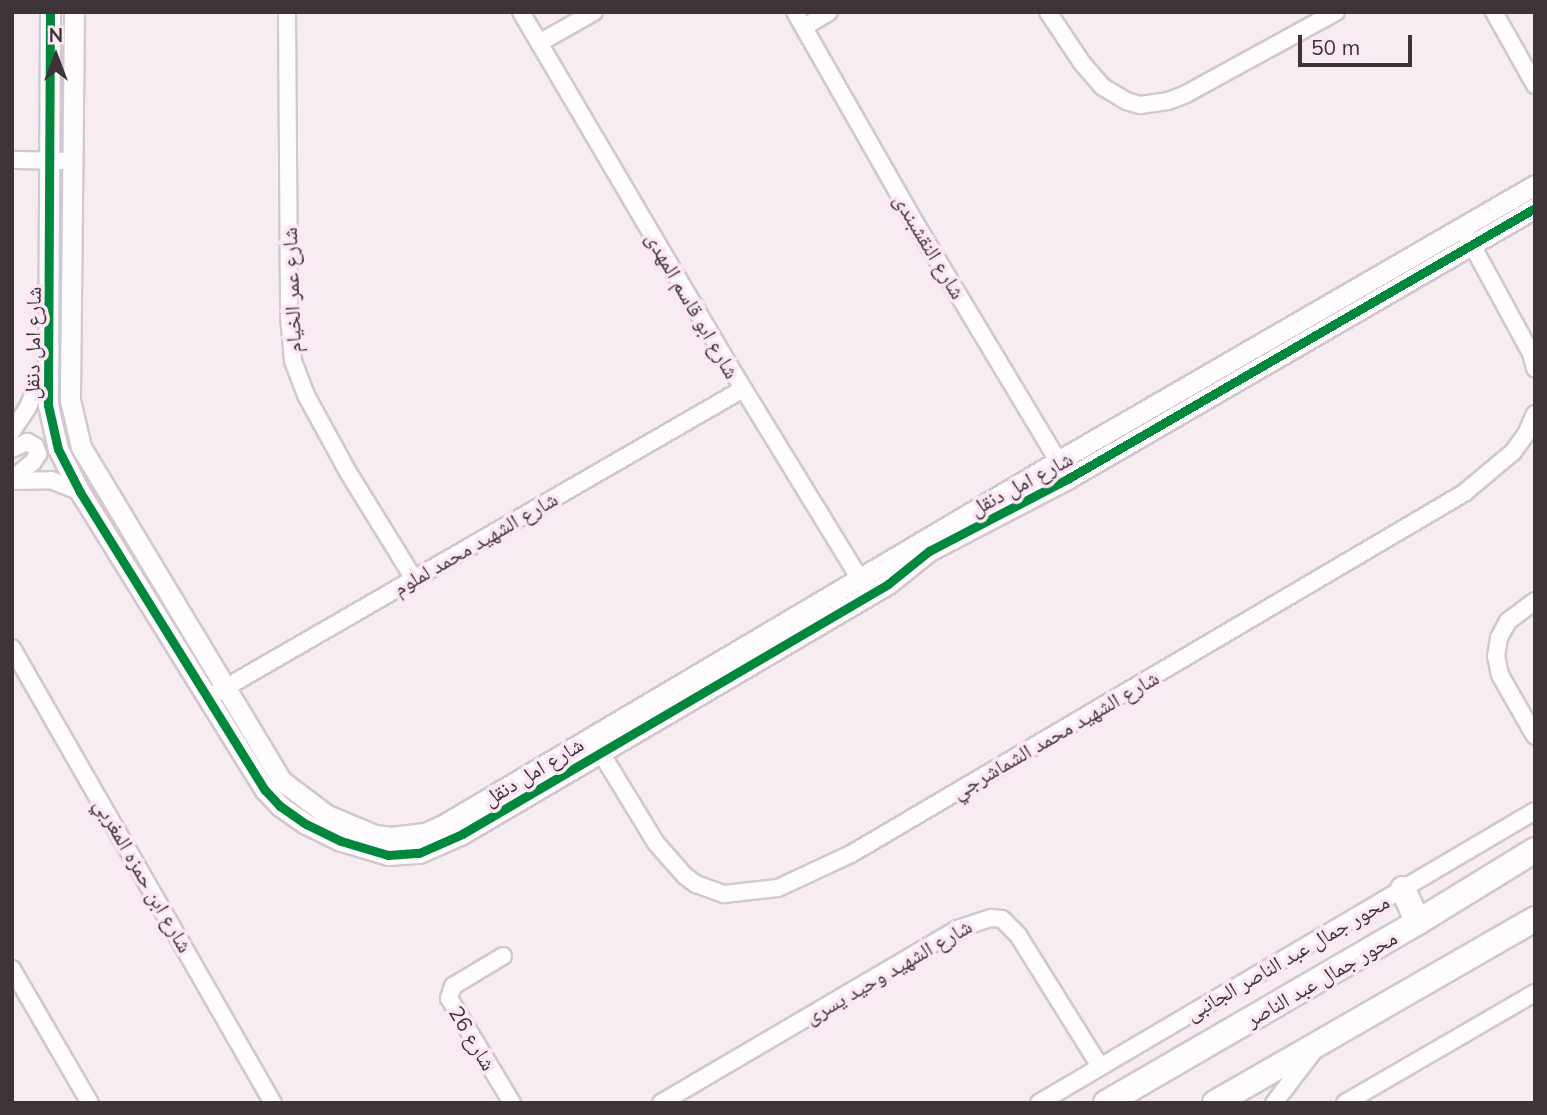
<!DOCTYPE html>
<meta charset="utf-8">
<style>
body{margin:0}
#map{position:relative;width:1547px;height:1115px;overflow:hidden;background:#f8ecf3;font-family:Mulish,"Noto Naskh Arabic",sans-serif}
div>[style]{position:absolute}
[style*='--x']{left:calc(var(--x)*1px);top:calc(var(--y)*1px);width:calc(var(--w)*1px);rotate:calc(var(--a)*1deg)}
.roads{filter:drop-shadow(2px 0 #d2c9cf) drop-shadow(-2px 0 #d2c9cf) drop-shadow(0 2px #d2c9cf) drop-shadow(0 -2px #d2c9cf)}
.minor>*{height:16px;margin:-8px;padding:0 8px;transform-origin:8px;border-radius:8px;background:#fefcfd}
.tertiary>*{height:19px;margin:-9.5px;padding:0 9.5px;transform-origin:9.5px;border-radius:9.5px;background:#fefcfd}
.primary>*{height:24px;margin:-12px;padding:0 12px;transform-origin:12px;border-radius:12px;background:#fefcfd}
.cycleway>*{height:9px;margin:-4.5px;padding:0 4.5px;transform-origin:4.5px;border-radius:4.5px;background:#00873e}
span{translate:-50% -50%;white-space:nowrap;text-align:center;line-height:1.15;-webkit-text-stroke:7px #fde7f4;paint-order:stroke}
.street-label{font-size:21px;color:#3c3439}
.frame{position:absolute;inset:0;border:14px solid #3c3439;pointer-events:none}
.north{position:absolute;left:21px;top:21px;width:70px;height:70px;-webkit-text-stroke:5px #fde7f4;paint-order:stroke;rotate:0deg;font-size:19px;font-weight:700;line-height:28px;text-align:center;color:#3c3439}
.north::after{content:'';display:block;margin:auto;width:24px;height:32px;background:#3c3439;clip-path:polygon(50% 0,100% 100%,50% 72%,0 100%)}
.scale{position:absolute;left:1298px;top:35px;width:114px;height:32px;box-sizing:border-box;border:4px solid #3c3439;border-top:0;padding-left:9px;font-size:21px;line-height:24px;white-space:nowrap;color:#3c3439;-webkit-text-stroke:5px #fde7f4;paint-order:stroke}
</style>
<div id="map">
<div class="roads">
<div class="minor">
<div style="--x:287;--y:12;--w:303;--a:89.6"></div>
<div style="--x:289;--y:315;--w:46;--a:85"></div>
<div style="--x:293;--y:361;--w:36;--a:69"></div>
<div style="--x:306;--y:395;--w:88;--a:61.4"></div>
<div style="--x:348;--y:472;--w:126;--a:58.3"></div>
<div style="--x:521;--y:12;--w:412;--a:59.5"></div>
<div style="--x:730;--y:367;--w:258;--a:58.5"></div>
<div style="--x:795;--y:12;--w:246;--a:60.3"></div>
<div style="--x:917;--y:226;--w:283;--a:59"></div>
<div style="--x:1048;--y:12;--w:61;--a:56.3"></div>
<div style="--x:1082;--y:63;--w:32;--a:49"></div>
<div style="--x:1103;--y:87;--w:27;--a:31"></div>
<div style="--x:1126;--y:101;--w:15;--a:16"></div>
<div style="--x:1140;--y:105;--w:28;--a:-8"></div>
<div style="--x:1168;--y:101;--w:19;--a:-21"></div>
<div style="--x:1186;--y:94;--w:171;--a:-28.7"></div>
<div style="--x:1494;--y:12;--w:84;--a:60.7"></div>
<div style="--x:804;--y:27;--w:29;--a:-31"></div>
<div style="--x:539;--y:43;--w:63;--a:-29.4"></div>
<div style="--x:12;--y:160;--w:60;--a:1"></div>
<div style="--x:1466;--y:234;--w:136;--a:61.4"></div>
<div style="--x:1531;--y:353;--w:16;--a:75"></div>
<div style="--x:12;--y:431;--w:27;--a:-56"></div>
<div style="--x:27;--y:409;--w:47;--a:-66.2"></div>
<div style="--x:12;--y:449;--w:17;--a:-25"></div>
<div style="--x:27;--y:442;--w:9;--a:27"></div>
<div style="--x:35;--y:446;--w:9;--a:69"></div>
<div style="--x:38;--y:454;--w:9;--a:122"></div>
<div style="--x:33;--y:462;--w:27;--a:141"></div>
<div style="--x:12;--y:481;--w:39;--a:-1"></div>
<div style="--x:51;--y:480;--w:31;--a:22"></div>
<div style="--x:1535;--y:601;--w:34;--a:143"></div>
<div style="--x:1508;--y:621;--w:19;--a:118"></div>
<div style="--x:1499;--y:638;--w:18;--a:99"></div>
<div style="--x:1496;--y:656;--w:19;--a:78"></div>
<div style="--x:1500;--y:675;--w:70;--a:60.2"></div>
<div style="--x:12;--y:648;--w:525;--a:60.16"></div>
<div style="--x:218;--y:692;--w:606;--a:-29.99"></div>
<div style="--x:595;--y:743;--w:117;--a:58.6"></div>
<div style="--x:656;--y:843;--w:44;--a:48.7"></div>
<div style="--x:685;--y:876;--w:14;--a:36"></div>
<div style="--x:696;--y:884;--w:30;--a:20"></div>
<div style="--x:724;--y:894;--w:54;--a:-6.3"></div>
<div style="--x:778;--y:888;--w:81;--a:-25"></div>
<div style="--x:851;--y:854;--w:711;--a:-30.49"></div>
<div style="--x:1464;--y:493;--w:64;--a:-39.9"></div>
<div style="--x:1513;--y:452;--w:22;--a:-54"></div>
<div style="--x:1526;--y:434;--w:22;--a:-66"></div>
<div style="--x:503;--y:956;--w:58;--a:149"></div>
<div style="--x:453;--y:986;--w:13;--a:108"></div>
<div style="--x:449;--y:998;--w:122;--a:59"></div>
<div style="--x:12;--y:969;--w:155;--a:59.8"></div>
<div style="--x:661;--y:1103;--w:343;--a:-30.4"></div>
<div style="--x:957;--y:929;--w:36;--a:-18"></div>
<div style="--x:991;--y:918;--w:11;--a:5"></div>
<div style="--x:1002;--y:919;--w:23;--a:45"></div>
<div style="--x:1018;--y:935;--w:155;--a:58"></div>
<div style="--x:1039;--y:1103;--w:576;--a:-30.49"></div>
<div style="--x:1274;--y:1103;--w:64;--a:-52.6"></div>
<div style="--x:1345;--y:1103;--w:220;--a:-30.1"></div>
</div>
<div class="tertiary">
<div style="--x:50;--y:12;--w:393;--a:90.3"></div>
<div style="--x:48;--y:405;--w:45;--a:77.2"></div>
<div style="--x:58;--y:449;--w:48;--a:62.9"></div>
<div style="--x:80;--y:492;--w:351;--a:58.2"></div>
<div style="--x:265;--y:790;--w:22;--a:47"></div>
<div style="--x:280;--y:806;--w:32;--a:35"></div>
<div style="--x:306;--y:824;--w:39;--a:26"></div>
<div style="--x:341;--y:841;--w:49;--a:16.6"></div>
<div style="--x:388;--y:855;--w:31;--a:-4"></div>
<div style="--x:419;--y:853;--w:47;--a:-23.8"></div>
<div style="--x:462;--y:834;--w:494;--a:-30.4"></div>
<div style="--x:888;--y:584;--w:53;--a:-38.8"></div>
<div style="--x:929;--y:551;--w:158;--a:-27.5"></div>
<div style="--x:1069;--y:478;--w:539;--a:-30.09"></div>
<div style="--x:74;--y:12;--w:388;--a:90.6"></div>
<div style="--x:70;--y:400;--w:48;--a:76.8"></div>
<div style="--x:81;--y:447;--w:390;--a:59"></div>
<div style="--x:282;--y:781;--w:56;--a:37.1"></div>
<div style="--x:327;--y:815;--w:52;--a:22.6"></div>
<div style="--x:375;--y:835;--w:16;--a:7"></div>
<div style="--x:391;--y:837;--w:34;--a:-7"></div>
<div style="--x:425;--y:833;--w:20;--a:-24"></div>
<div style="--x:443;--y:825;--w:715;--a:-30.62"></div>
<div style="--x:1058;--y:461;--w:551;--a:-30.05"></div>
</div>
<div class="primary">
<div style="--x:1403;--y:889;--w:36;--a:66"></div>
<div style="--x:1106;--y:1103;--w:361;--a:-30.1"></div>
<div style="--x:1418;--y:922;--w:137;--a:-31.6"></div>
<div style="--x:1215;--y:1103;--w:369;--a:-29.9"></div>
</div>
</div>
<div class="cycleway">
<div style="--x:50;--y:12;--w:393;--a:90.3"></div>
<div style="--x:48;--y:405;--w:45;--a:77.2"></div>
<div style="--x:58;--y:449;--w:48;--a:62.9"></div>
<div style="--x:80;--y:492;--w:351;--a:58.2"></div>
<div style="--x:265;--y:790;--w:22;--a:47"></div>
<div style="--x:280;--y:806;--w:32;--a:35"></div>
<div style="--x:306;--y:824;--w:39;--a:26"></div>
<div style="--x:341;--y:841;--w:49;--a:16.6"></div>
<div style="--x:388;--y:855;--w:31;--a:-4"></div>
<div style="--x:419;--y:853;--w:47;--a:-23.8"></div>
<div style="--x:462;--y:834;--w:494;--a:-30.4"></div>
<div style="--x:888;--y:584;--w:53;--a:-38.8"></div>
<div style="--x:929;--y:551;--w:158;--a:-27.5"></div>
<div style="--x:1069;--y:478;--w:539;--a:-30.09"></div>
</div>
<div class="street-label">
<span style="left:930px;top:246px;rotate:59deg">شارع النقشبندى</span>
<span style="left:291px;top:290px;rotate:-92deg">شارع عمر الخيام</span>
<span style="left:693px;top:305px;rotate:60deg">شارع ابو قاسم المهدى</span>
<span style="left:32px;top:343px;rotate:-89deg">شارع امل دنقل</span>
<span style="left:1021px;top:483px;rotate:-28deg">شارع امل دنقل</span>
<span style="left:475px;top:543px;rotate:-30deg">شارع الشهيد محمد لملوم</span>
<span style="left:1055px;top:734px;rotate:-30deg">شارع الشهيد محمد الشماشرجي</span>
<span style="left:533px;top:771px;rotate:-31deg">شارع امل دنقل</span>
<span style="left:144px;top:875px;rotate:60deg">شارع ابن حمزه المغربي</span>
<span style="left:1287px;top:957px;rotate:-30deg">محور جمال عبد الناصر الجانبى</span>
<span style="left:888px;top:971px;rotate:-30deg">شارع الشهيد وحيد يسرى</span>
<span style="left:1321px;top:978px;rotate:-30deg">محور جمال عبد الناصر</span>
<span style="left:473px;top:1038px;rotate:59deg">شارع 26</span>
</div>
<div class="frame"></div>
<div class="north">N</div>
<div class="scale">50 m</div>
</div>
